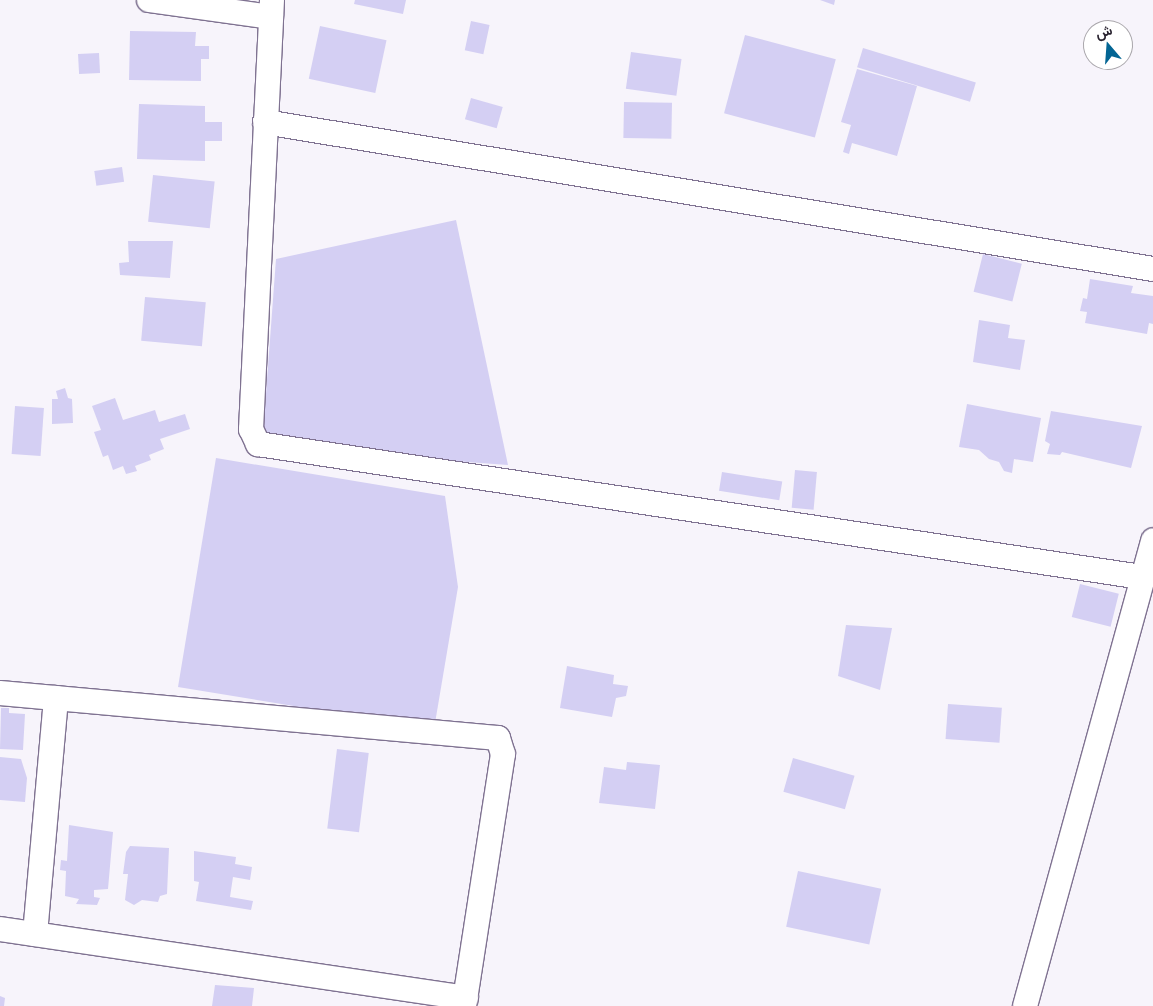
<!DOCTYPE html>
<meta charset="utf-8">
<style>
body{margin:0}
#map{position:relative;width:1153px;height:1006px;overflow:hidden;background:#f7f4fb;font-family:"IBM Plex Sans",Vazirmatn,sans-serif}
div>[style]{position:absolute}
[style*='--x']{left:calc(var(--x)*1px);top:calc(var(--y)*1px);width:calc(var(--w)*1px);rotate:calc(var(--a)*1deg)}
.building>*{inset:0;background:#d4cff3;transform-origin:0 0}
.roads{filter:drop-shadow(1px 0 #7f7291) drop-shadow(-1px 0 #7f7291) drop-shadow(0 1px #7f7291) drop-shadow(0 -1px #7f7291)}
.street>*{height:24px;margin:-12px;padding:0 12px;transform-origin:12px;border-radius:12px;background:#fff}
span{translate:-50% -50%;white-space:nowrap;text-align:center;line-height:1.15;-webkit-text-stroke:4px #fff;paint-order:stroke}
.north{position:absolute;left:1083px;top:20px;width:50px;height:50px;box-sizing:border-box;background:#fff;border:1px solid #a9a6ab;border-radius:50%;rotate:342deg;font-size:14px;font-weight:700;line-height:20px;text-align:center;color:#27212e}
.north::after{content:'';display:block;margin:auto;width:18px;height:22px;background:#036594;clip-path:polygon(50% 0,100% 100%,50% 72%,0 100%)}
</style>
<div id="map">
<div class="building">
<div style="clip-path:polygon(355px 0,406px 0,403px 14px,354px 4px)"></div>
<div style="clip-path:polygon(820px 0,835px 0,834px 5px)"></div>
<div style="left:471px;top:21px;width:19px;height:30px;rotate:12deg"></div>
<div style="left:320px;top:26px;width:68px;height:54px;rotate:12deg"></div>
<div style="clip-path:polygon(130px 31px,196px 32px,195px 46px,209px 46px,209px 59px,201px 59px,201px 81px,129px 80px)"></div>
<div style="left:745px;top:35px;width:94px;height:81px;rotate:15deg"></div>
<div style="left:863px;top:48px;width:118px;height:20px;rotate:17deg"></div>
<div style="left:631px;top:52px;width:51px;height:37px;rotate:8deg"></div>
<div style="left:99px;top:53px;width:20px;height:21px;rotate:87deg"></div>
<div style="clip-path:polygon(857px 69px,917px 86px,897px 156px,852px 143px,849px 154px,843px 152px,851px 125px,841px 122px)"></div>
<div style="left:471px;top:98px;width:33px;height:22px;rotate:16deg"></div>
<div style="left:624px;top:102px;width:48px;height:36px;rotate:1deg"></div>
<div style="clip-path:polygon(139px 104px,205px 106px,205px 122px,222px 122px,222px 141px,205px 141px,205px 161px,137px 159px)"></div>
<div style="left:122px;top:167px;width:15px;height:28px;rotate:82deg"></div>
<div style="left:153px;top:175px;width:62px;height:47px;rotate:6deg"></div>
<div style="clip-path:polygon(456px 220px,508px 465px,262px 447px,276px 259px)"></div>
<div style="clip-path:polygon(128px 241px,173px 241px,170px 278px,120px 275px,119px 263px,129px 262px)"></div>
<div style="left:983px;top:254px;width:40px;height:39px;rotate:14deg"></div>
<div style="clip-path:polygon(1090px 279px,1133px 286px,1131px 293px,1153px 296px,1153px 324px,1149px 323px,1147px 334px,1085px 323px,1087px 312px,1080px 311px,1083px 298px,1087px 299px)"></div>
<div style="left:145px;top:297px;width:61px;height:44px;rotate:5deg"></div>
<div style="clip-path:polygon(979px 320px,1010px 325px,1008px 338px,1025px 340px,1020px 370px,973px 362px)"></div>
<div style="clip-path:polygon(65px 388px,68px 398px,72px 399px,73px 423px,52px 424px,52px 399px,58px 399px,56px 391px)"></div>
<div style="clip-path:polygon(115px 398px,123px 420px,155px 410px,159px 422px,185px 414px,190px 429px,160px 439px,164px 449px,149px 455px,151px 460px,135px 466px,137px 471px,126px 474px,123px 466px,113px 470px,108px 455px,103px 457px,94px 432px,101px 430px,92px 406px)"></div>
<div style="clip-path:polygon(967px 404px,1041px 418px,1033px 462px,1014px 459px,1012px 473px,1004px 471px,999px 462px,989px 459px,979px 450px,959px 447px)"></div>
<div style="left:15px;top:406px;width:29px;height:48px;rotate:4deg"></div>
<div style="clip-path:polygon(1051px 411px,1142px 426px,1131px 468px,1062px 452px,1060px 455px,1047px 454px,1050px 444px,1045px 441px)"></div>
<div style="clip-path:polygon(216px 458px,445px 496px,458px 587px,434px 729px,178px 687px)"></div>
<div style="left:795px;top:470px;width:22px;height:38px;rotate:5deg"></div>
<div style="left:722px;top:472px;width:61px;height:19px;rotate:9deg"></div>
<div style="left:1080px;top:584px;width:40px;height:34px;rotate:14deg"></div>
<div style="clip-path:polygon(846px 625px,892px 628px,880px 690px,838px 676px)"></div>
<div style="clip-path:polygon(567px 666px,614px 675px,613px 684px,628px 686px,626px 696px,616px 698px,612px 717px,560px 708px)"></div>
<div style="left:948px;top:704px;width:54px;height:35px;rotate:4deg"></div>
<div style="clip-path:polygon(1px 708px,9px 708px,9px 713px,25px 714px,23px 750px,0 749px)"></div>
<div style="left:337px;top:749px;width:32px;height:80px;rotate:7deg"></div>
<div style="clip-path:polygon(0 757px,21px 759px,27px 778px,25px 802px,0 800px)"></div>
<div style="left:793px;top:758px;width:64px;height:35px;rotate:16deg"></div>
<div style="clip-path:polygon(627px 762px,660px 765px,655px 809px,599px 803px,604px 767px,626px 770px)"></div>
<div style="clip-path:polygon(69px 825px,113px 832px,108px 889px,94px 890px,94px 897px,100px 898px,97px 905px,76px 904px,79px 899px,65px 896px,66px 871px,60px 870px,61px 860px,67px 861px)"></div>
<div style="clip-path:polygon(130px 846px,169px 848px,167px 894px,160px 896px,158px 902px,142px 900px,134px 905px,125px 900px,128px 874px,123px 874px,126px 852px)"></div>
<div style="clip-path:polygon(194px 851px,236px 857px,235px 864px,252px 867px,250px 880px,233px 877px,230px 897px,253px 901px,251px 910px,196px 901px,199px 882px,194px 881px)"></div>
<div style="left:798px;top:871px;width:85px;height:57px;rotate:12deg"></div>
<div style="clip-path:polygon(215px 985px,254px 988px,252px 1006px,212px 1006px)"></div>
<div style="clip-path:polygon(0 996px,5px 998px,4px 1006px,0 1006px)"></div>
</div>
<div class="roads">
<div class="street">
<div style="--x:149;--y:0;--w:123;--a:7.9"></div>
<div style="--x:272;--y:0;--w:430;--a:92.8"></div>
<div style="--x:251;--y:429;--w:17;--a:65"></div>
<div style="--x:258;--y:444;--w:894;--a:8.56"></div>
<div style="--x:265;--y:122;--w:900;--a:9.4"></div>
<div style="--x:0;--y:693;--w:500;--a:5.16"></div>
<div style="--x:498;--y:738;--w:17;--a:73"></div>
<div style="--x:503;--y:754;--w:255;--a:98.8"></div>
<div style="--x:0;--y:929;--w:471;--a:8.4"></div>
<div style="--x:35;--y:934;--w:237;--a:-84.9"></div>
<div style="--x:1025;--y:1006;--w:483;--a:-74.6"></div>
</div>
</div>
<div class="north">ش</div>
</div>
